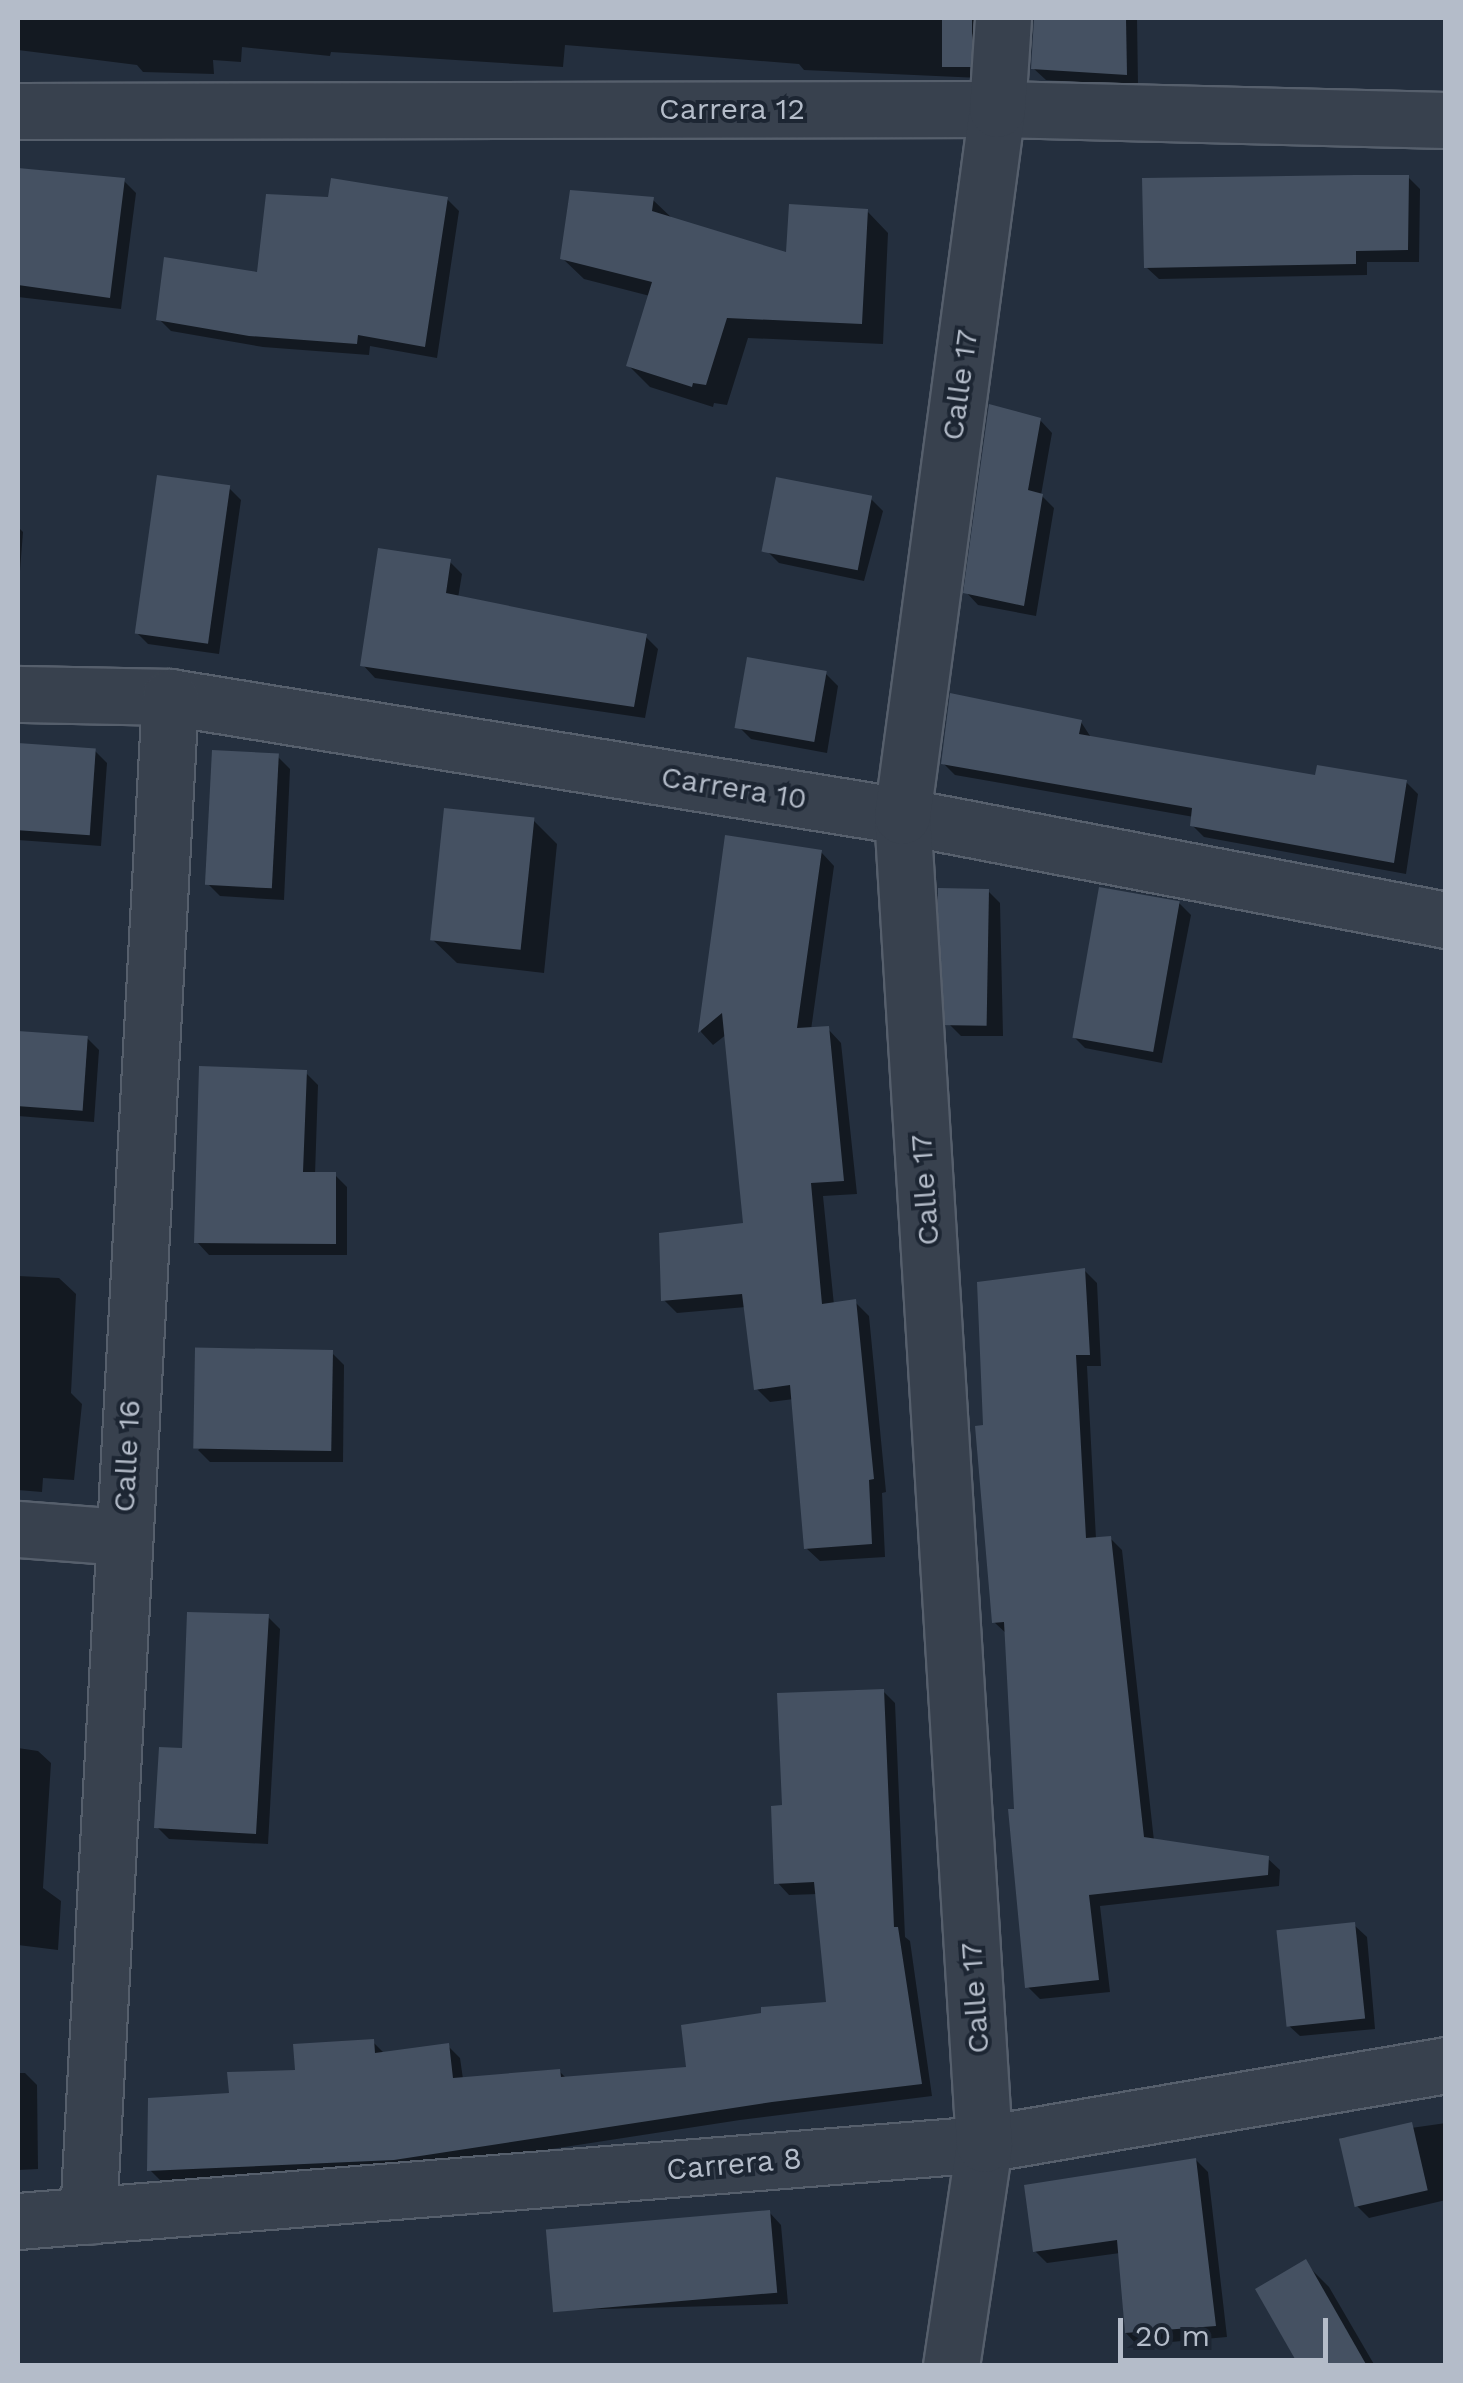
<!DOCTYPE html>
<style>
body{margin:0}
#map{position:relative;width:1463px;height:2383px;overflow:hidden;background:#242f3e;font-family:"Work Sans",sans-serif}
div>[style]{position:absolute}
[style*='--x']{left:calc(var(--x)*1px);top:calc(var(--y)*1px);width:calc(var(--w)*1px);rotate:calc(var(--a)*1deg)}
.shadow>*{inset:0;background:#0007}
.building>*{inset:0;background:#455162;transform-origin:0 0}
.roads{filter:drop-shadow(2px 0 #565f6c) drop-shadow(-2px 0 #565f6c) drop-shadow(0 2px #565f6c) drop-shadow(0 -2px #565f6c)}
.minor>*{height:55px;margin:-27.5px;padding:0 27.5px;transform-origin:27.5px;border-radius:27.5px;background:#38414e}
span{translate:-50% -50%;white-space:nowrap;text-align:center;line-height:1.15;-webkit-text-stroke:8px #1d2633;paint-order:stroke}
.street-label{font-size:30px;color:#b4bcc9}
.frame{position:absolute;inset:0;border:20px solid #b4bcc9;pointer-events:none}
.scale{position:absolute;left:1118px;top:2318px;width:210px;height:45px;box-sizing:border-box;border:5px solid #b4bcc9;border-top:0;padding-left:12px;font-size:30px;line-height:35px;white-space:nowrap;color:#b4bcc9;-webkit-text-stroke:8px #1d2633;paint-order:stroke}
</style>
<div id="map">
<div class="shadow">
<div style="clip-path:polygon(18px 18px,987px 18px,980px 78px,804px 70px,799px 64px,565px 45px,563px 67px,331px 52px,330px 56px,242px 47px,241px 62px,213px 60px,214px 74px,143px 72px,137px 65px,18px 50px)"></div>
<div style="clip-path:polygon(1034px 18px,1137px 18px,1138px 86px,1046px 80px,1033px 68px)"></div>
<div style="clip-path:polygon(18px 171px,124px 181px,136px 193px,121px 309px,18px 297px)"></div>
<div style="clip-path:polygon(1408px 177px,1420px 189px,1419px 262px,1367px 262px,1367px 275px,1159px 279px,1146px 267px)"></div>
<div style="clip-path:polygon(447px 199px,459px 211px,437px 358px,370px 346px,369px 355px,263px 347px,171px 331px,159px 319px)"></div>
<div style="clip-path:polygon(653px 200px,674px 220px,788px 255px,867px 211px,888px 233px,883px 344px,748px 338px,727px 405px,714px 403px,713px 407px,650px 387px,628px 365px,650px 296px,584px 279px,562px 258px)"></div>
<div style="clip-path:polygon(1040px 420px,1052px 433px,1041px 495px,1054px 508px,1036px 616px,978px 605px,966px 592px)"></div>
<div style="clip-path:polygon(229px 488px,241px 500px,219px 654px,148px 644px,136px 632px)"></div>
<div style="clip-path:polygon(871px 499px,883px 511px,864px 581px,779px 563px,767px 551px)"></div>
<div style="clip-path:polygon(18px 527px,23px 532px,18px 596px)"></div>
<div style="clip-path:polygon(450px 562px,462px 574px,458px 598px,646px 637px,658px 649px,645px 718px,375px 678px,363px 665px)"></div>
<div style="clip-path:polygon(826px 674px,838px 686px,827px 753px,751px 739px,739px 727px)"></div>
<div style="clip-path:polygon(1081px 722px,1092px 739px,1317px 778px,1406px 782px,1418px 794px,1406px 874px,1204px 837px,1192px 825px,1194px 817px,955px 775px,943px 763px)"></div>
<div style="clip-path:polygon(18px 746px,95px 751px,107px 763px,101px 846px,18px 840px)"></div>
<div style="clip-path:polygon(278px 757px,290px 769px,284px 900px,220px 896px,208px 884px)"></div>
<div style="clip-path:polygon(533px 820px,557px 844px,544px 973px,457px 963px,432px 939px)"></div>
<div style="clip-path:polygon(728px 838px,821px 852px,834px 866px,811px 1030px,828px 1029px,841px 1043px,857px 1194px,823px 1196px,834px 1305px,855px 1302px,869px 1316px,886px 1492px,882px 1493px,885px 1557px,820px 1561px,806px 1548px,794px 1399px,770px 1402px,757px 1389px,746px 1307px,677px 1313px,664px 1300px,745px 1225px,727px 1034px,713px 1045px,701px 1032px)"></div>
<div style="clip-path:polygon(988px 891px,1000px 903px,1003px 1036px,961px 1036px,949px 1024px)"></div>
<div style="clip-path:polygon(1179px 903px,1191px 915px,1162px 1063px,1085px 1048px,1073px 1036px)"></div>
<div style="clip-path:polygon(18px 1033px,87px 1038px,99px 1050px,94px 1122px,18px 1116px)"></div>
<div style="clip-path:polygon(306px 1073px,318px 1085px,315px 1175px,335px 1175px,347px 1187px,347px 1255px,209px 1255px,197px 1242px)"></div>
<div style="clip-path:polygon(1085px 1271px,1097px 1283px,1101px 1366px,1087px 1366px,1096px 1539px,1110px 1538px,1122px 1550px,1154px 1841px,1267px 1858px,1280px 1870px,1279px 1886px,1100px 1906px,1110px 1992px,1040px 1999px,1028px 1987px,1008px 1635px,994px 1622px,986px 1428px)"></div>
<div style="clip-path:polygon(18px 1276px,59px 1278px,76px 1294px,71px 1393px,82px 1404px,74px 1480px,43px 1478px,42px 1492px,18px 1490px)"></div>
<div style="clip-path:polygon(332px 1353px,344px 1365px,343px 1462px,210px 1462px,198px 1450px)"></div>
<div style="clip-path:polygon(268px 1617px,280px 1629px,268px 1844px,169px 1839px,157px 1827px,184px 1751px)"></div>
<div style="clip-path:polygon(883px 1691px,895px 1703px,905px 1937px,910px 1941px,932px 2096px,740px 2120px,408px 2171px,162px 2182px,150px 2170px,231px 2096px,373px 2042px,385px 2054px,448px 2046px,460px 2058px,463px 2079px,559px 2071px,567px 2079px,688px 2069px,829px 2004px,818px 1894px,789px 1895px,777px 1882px,784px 1808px)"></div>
<div style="clip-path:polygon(18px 1748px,38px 1751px,51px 1763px,43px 1888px,61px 1901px,58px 1950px,18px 1945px)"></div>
<div style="clip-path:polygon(1354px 1925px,1367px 1937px,1375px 2029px,1300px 2036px,1287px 2024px)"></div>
<div style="clip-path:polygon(18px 2073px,25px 2073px,37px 2085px,38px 2169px,18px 2170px)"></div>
<div style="clip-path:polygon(1446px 2123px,1446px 2200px,1369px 2218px,1357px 2206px,1341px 2138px)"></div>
<div style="clip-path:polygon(1196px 2160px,1208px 2172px,1227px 2337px,1137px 2345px,1125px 2332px,1120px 2253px,1047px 2263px,1035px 2251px)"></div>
<div style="clip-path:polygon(769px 2212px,781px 2225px,788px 2304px,564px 2310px,552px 2298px)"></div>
<div style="clip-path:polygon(1305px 2263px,1329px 2287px,1375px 2366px,1302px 2366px)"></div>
</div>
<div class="building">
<div style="left:942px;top:18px;width:30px;height:49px"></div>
<div style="clip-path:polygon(1034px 18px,1126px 18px,1127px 75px,1031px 69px)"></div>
<div style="clip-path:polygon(18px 168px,125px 178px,110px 298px,18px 285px)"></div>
<div style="clip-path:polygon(1355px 175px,1409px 175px,1408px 250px,1356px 251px,1356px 264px,1144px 268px,1142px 178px)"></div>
<div style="clip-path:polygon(331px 178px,448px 197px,425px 347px,358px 335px,357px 344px,249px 336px,156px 320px,164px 257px,257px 272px,266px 194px,328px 197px)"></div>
<div style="clip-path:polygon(570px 190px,654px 197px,652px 211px,786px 252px,789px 204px,868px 209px,862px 324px,727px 318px,706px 385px,693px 383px,692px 387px,626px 366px,652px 282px,560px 259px)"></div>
<div style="clip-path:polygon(989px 404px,1041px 418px,1028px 490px,1043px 494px,1024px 606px,963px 593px)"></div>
<div style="left:157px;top:475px;width:74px;height:160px;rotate:8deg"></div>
<div style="left:776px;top:477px;width:98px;height:76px;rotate:11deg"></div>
<div style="clip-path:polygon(378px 548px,451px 559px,446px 593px,647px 634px,634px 707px,360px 666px)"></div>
<div style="left:747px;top:657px;width:81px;height:72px;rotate:10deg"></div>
<div style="clip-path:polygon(950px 693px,1082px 720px,1079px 734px,1315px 775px,1317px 765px,1407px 780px,1394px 863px,1190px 826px,1192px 808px,941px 764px)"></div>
<div style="left:18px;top:743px;width:78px;height:87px;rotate:4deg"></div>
<div style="left:212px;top:750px;width:67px;height:135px;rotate:3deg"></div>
<div style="left:444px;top:808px;width:91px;height:133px;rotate:6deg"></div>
<div style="clip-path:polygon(725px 835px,822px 850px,797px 1028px,829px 1026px,844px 1181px,811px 1183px,822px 1304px,856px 1299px,874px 1479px,869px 1480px,872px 1544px,804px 1549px,790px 1385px,754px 1390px,742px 1294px,661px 1301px,659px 1233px,743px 1223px,722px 1013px,698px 1033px)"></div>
<div style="left:1099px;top:887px;width:82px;height:153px;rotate:10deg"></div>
<div style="left:938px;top:888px;width:51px;height:137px;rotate:1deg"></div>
<div style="left:18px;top:1031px;width:70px;height:75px;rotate:4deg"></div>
<div style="clip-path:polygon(199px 1066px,307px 1070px,303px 1172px,336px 1172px,336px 1244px,194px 1243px)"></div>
<div style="clip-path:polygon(1085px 1268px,1090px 1355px,1076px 1355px,1086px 1538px,1111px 1536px,1144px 1837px,1269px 1856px,1268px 1875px,1089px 1895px,1099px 1980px,1025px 1988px,1008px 1809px,1014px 1809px,1004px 1622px,992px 1623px,975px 1426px,983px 1425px,977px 1282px)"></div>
<div style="left:333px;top:1350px;width:101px;height:138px;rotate:91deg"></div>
<div style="clip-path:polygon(187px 1612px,269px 1614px,256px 1834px,154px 1828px,159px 1747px,182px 1748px)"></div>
<div style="clip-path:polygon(884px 1689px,894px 1927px,898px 1927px,922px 2084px,772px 2102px,394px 2160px,147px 2171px,148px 2098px,229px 2093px,227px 2072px,295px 2070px,293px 2044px,374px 2039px,375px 2053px,449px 2043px,453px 2078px,560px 2069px,561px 2077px,686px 2067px,681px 2025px,761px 2013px,761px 2007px,826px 2002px,814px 1882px,774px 1884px,771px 1806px,782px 1805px,777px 1693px)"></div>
<div style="left:1355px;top:1922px;width:97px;height:79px;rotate:84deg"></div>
<div style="left:1412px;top:2122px;width:70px;height:75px;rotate:77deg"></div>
<div style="clip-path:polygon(1196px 2158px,1216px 2326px,1125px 2333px,1117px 2240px,1033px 2252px,1024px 2185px)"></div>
<div style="left:770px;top:2210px;width:83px;height:225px;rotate:85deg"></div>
<div style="clip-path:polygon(1306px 2259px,1367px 2366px,1299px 2366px,1255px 2289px)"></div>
</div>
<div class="roads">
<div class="minor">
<div style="--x:18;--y:111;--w:979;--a:-0.12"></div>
<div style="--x:997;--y:109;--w:449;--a:1.4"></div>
<div style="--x:18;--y:694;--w:152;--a:1.1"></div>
<div style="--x:170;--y:697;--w:742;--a:9.23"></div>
<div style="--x:902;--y:816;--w:554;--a:10.82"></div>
<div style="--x:18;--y:1529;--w:105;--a:4.4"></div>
<div style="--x:88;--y:2216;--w:1521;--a:-86.91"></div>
<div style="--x:18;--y:2221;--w:969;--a:-4.56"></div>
<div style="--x:984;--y:2144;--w:469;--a:-9.7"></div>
<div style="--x:951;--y:2366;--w:224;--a:-81.5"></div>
<div style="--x:984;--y:2144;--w:1331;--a:-93.53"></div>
<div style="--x:902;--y:816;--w:713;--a:-82.35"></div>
<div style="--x:997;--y:109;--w:91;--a:-86.2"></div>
</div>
</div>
<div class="street-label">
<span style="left:732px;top:109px">Carrera 12</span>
<span style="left:960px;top:385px;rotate:-82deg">Calle 17</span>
<span style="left:734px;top:788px;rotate:9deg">Carrera 10</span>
<span style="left:925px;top:1190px;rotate:-94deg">Calle 17</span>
<span style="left:127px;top:1456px;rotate:-87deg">Calle 16</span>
<span style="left:975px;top:1998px;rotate:-94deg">Calle 17</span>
<span style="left:734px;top:2164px;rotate:-5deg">Carrera 8</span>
</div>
<div class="frame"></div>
<div class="scale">20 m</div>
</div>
